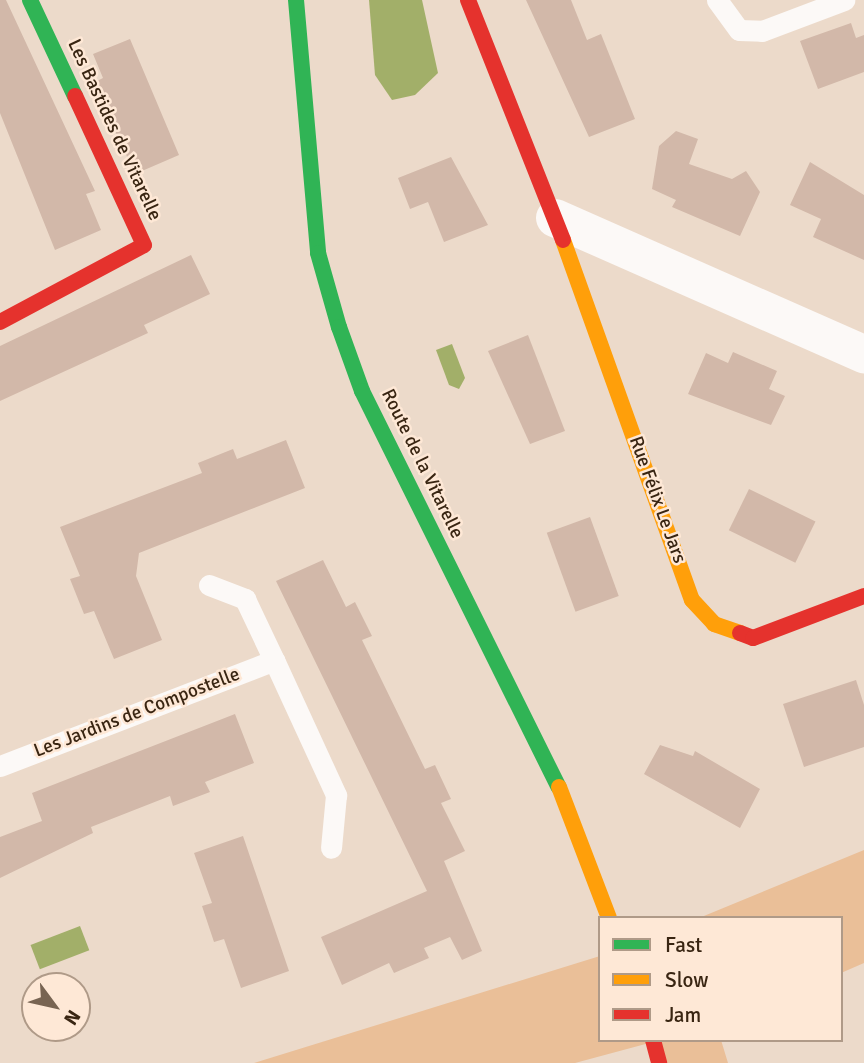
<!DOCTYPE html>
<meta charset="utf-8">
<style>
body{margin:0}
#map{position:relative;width:864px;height:1063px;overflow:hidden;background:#ecdaca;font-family:Signika,sans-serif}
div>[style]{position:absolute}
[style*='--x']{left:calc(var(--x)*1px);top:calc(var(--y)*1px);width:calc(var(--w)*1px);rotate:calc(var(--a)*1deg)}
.green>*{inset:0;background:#eabf98}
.water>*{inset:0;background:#a2af69;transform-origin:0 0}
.building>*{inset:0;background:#d2b8a9;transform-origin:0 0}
.lane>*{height:21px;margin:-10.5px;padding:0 10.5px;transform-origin:10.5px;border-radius:10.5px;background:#fcf9f7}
.street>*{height:38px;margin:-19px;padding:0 19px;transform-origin:19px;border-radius:19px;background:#fcf9f7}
.fast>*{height:16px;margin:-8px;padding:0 8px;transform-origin:8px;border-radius:8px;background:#30b455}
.slow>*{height:16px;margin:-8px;padding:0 8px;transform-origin:8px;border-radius:8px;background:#ff9f0a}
.jam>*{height:16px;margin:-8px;padding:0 8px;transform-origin:8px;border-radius:8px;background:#e5322d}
span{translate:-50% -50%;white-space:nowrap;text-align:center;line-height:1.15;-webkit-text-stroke:5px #fee8d6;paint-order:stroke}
.street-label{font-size:19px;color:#392512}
.legend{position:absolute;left:598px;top:916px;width:245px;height:126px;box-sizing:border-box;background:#fee8d6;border:2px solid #af9a88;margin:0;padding:9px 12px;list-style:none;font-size:21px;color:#392512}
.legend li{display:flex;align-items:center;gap:14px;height:35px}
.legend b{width:35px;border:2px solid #af9a88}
.north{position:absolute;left:21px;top:972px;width:70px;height:70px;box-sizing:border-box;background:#fee8d6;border:2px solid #af9a88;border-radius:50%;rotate:123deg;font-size:19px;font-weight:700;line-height:28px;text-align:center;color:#392512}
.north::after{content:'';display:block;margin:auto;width:24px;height:32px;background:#786452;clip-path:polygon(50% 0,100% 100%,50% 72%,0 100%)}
</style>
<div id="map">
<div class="green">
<div style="clip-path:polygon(864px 850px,864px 963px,841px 973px,841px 918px,699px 918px)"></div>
<div style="clip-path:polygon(600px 956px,600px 1040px,721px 1040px,728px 1063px,661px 1063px,653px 1042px,575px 1063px,254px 1063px)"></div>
</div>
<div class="water">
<div style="clip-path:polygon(369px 0,422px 0,438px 73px,415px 95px,392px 100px,375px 75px)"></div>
<div style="clip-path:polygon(452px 344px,465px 378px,459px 389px,449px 385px,436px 350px)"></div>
<div style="left:80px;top:926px;width:26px;height:53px;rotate:69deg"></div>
</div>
<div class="building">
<div style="clip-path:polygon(0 0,6px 0,95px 191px,86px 194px,101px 230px,55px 250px,0 113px)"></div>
<div style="clip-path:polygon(526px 0,571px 0,587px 40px,601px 34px,635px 119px,589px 137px)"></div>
<div style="clip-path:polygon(851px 23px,856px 38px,864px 35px,864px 72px,818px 89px,800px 41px)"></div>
<div style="clip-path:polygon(130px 39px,179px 155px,135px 174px,93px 83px,103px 78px,93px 54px)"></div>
<div style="clip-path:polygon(676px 131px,698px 139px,689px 164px,732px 179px,746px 171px,760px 192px,740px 236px,672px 207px,676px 200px,652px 189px,659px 146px)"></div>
<div style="clip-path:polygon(451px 157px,488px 225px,444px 242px,428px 202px,410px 209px,398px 178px)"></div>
<div style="clip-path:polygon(810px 162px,864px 195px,864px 260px,813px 237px,821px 219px,790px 205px)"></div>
<div style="clip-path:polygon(191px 255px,210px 294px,144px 325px,148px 333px,0 401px,0 346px)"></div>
<div style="clip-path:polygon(528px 335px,565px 431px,530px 444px,488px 351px)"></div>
<div style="clip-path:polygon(733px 352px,777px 371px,769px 389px,785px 396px,771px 425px,688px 394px,706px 353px,728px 363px)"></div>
<div style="clip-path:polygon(286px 440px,305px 488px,139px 553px,136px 576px,162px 640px,114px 659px,94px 611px,84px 614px,70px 579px,80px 576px,60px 527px,202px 473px,198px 463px,233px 449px,237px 459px)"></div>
<div style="left:749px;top:489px;width:74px;height:46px;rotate:26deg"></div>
<div style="left:590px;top:517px;width:84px;height:46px;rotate:70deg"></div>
<div style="clip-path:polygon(323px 560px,346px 607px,355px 602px,372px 636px,362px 640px,425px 769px,435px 765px,451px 799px,441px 803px,465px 851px,444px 861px,482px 951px,462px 960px,450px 937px,424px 948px,429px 958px,394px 973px,389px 963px,342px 985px,321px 937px,427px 891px,276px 581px)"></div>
<div style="clip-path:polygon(856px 680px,864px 705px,864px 747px,804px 767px,783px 704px)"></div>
<div style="clip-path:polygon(235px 714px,254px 763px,205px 782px,210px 792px,173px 806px,170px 796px,91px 827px,93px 833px,0 878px,0 837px,42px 821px,32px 793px)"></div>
<div style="clip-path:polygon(660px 745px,693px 756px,695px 751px,760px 789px,740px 828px,644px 774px)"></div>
<div style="clip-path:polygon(243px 836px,289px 971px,241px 988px,224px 939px,214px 942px,202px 906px,212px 903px,194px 853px)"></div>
</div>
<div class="lane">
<div style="--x:717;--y:0;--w:37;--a:54"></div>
<div style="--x:739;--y:30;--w:23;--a:2"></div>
<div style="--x:762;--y:31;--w:88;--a:-20.7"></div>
<div style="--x:209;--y:585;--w:39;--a:21"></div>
<div style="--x:245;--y:599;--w:68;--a:64.6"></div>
<div style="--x:274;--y:660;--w:149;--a:65.3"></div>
<div style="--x:336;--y:795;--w:53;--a:95.4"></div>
<div style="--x:0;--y:766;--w:294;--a:-21.1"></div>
</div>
<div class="street">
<div style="--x:555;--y:218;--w:338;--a:23.8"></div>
</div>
<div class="fast">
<div style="--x:30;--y:0;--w:106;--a:64.9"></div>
<div style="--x:296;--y:0;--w:254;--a:85"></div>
<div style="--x:318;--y:253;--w:77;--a:74.2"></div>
<div style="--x:339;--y:327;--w:68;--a:70.2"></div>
<div style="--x:362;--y:391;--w:442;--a:63.6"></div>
</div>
<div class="slow">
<div style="--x:563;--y:240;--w:382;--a:70.3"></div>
<div style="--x:692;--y:600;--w:33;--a:47"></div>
<div style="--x:714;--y:624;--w:28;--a:19"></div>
<div style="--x:559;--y:787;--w:140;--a:69.1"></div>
</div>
<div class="jam">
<div style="--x:468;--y:0;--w:258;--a:68.4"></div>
<div style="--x:0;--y:322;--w:163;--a:-28.1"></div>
<div style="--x:144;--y:245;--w:164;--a:-114.8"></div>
<div style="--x:740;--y:633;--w:14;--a:21"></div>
<div style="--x:753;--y:638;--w:119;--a:-20.7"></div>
<div style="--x:653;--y:1040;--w:24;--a:75"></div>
</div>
<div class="street-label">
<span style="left:114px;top:130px;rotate:65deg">Les Bastides de Vitarelle</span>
<span style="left:422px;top:464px;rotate:64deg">Route de la Vitarelle</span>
<span style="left:657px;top:500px;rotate:70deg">Rue Félix Le Jars</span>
<span style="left:137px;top:713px;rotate:-21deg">Les Jardins de Compostelle</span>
</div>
<ul class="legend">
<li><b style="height:9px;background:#30b455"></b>Fast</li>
<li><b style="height:9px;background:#ff9f0a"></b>Slow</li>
<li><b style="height:9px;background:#e5322d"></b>Jam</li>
</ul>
<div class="north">N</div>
</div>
